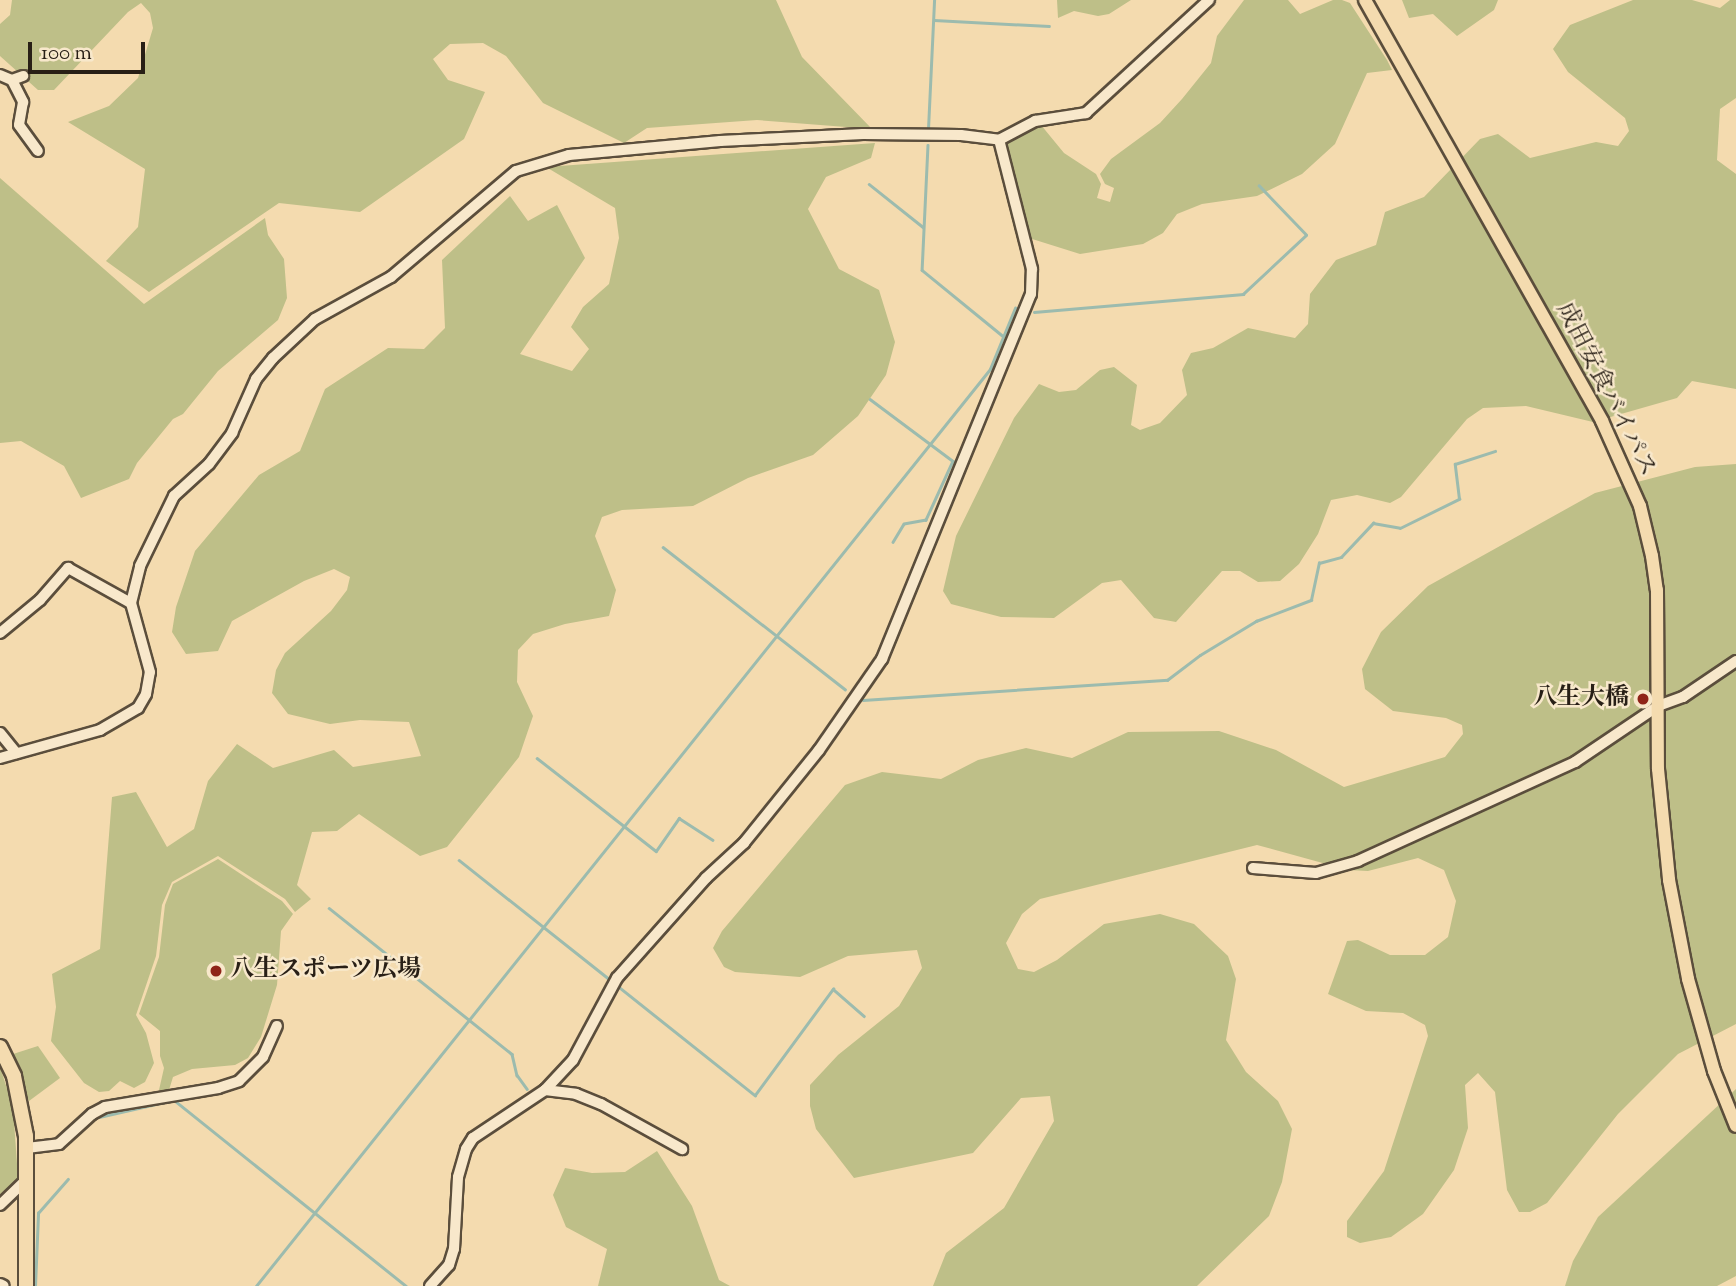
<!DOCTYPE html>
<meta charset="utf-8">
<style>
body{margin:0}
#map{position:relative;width:1736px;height:1286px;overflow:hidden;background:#f4dbaf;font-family:"Sorts Mill Goudy","Noto Serif JP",serif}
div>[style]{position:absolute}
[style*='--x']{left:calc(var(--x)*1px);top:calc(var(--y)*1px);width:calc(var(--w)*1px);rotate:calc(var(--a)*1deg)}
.green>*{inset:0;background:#bebf88}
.stream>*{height:2.5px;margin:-1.25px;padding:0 1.25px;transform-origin:1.25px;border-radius:1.25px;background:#9cbbae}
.roads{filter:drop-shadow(2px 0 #5b4e3c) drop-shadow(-2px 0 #5b4e3c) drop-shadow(0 2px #5b4e3c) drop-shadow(0 -2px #5b4e3c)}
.minor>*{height:10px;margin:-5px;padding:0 5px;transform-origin:5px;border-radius:5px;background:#f8e8cb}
.major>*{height:12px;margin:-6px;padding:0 6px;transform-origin:6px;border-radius:6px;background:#f4dbaf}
.highway>*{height:14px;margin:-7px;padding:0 7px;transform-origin:7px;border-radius:7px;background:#f4dbaf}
.dots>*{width:19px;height:19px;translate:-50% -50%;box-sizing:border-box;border:4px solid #f8e8cb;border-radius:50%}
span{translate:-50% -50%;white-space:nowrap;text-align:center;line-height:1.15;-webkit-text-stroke:5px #f8e8cb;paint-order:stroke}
.street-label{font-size:24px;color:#281f16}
.poi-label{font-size:24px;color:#281f16;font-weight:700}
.right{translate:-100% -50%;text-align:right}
.left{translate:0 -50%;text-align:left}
.scale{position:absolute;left:28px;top:42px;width:117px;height:32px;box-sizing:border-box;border:4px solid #281f16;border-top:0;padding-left:9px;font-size:21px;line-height:24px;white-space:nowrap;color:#281f16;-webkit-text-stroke:5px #f8e8cb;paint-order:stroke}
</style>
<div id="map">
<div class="green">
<div style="clip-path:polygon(12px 0,776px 0,802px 57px,872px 129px,757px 120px,647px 128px,624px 143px,543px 103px,506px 56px,483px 43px,450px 44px,433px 59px,448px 80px,485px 92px,464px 139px,360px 212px,279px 203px,149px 292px,106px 261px,138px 227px,145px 169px,68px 122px,109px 106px,138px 78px,153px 28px,150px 13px,141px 3px,128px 12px,54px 90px,38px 90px,0 56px,0 24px,10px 15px)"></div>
<div style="clip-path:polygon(1057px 0,1131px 0,1109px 14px,1098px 16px,1074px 11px,1058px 18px)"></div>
<div style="clip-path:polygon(1244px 0,1288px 0,1300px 14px,1333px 0,1342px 0,1350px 3px,1387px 60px,1392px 70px,1367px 73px,1335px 144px,1302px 174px,1257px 196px,1202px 204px,1177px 214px,1163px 233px,1143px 244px,1080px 254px,1029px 238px,1020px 216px,1004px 147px,1009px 140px,1014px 134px,1041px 125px,1064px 153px,1096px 174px,1101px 184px,1097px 198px,1110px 202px,1114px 188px,1105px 184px,1100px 174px,1111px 159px,1160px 123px,1182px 99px,1211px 63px,1217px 36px)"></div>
<div style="clip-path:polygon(1402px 0,1498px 0,1494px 10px,1457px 36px,1433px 14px,1409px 18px)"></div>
<div style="clip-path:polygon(1633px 0,1692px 0,1720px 8px,1730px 0,1736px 0,1736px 98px,1720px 109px,1717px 160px,1736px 174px,1736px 389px,1692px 381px,1677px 398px,1593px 422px,1526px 406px,1483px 408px,1467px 419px,1401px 497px,1390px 503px,1357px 495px,1331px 500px,1318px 534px,1299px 564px,1280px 581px,1258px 582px,1240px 571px,1222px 571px,1176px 622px,1154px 618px,1121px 580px,1102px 583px,1054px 618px,1001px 617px,951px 604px,943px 591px,956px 536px,1014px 418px,1039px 384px,1059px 392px,1076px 390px,1100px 370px,1114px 367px,1137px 385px,1131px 425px,1140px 430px,1160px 423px,1187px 395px,1182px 370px,1191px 353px,1213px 348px,1248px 328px,1295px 338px,1308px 324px,1310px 294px,1336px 260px,1376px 245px,1385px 212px,1424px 197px,1480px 139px,1498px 134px,1530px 158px,1596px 142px,1618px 146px,1629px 131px,1625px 118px,1568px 72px,1553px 49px,1570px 25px)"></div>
<div style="clip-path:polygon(875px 143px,871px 158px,826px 177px,808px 209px,839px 269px,879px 290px,895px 342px,886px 375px,858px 416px,813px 455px,748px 478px,693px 506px,622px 510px,602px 517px,595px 536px,616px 590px,609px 616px,565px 624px,533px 634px,518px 650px,517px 682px,533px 716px,519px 757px,447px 847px,420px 856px,359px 814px,337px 831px,312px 832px,297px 885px,311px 899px,295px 912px,285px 899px,218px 856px,172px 882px,162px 905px,156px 956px,136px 1015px,146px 1033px,154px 1063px,145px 1082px,134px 1088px,120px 1081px,109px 1091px,99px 1092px,84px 1083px,51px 1041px,56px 1007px,52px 974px,100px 949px,112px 797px,136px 792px,167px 847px,194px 829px,208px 781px,237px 744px,273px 768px,334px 750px,353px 767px,421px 756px,409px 722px,360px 720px,330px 724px,288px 714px,272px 693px,276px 670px,285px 653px,331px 611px,347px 590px,350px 577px,334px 569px,304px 581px,232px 621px,218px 651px,186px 654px,172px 632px,176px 607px,195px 551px,259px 475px,300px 451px,325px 389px,388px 348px,424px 349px,445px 328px,442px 260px,510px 196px,528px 221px,557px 205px,585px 258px,520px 354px,572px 371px,589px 349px,571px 327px,583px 307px,609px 284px,619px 238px,615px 208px,546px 167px)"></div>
<div style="clip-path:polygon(0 178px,144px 304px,265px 218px,268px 235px,284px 259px,287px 298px,278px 320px,218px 371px,183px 414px,173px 419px,137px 463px,129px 479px,81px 498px,64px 466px,21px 441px,0 443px)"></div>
<div style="clip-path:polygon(1736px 464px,1736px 1024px,1678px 1054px,1618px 1114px,1547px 1203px,1530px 1212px,1519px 1212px,1507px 1190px,1495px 1092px,1478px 1073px,1465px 1085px,1468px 1128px,1454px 1170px,1423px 1214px,1391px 1237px,1360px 1243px,1347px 1237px,1347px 1221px,1384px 1171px,1428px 1036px,1425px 1025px,1403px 1013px,1366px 1011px,1328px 994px,1347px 941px,1358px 940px,1390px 955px,1425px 955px,1448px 937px,1456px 901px,1444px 870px,1418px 858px,1368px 871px,1348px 870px,1257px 845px,1040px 899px,1022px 914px,1006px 943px,1018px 969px,1034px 972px,1057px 960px,1104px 924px,1160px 914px,1194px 924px,1228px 956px,1236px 979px,1226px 1040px,1246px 1072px,1278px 1101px,1292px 1129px,1282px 1182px,1269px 1216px,1197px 1286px,933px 1286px,946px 1253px,1004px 1208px,1054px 1121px,1050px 1096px,1021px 1098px,973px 1153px,854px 1178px,816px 1129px,810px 1106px,810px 1085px,838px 1055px,899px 1006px,922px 968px,917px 950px,848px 956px,800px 977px,735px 972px,724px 967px,713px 948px,722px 931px,845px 785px,882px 772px,941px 779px,978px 760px,1026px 748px,1072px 758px,1128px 732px,1219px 731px,1276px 750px,1344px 787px,1445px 757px,1463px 734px,1462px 725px,1446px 718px,1393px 711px,1365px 689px,1362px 669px,1381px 632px,1428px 586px,1595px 493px,1695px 467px)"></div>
<div style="clip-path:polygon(218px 859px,282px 901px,293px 914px,281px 931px,277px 985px,261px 1037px,248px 1058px,235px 1065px,192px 1069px,173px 1077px,169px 1090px,159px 1090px,164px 1068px,160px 1056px,160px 1031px,139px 1014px,159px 957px,165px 905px,173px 884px)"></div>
<div style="clip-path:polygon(38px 1046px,60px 1078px,29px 1101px,10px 1055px)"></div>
<div style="clip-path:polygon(0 1067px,13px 1107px,18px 1178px,0 1201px)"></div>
<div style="clip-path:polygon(1736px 1089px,1736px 1276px,1717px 1286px,1565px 1286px,1573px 1261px,1598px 1217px)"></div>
<div style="clip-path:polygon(657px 1151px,692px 1206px,719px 1280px,730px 1286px,598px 1286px,607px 1249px,566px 1227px,553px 1195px,565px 1168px,592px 1173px,625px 1172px)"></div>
</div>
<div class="stream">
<div style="--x:934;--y:20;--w:115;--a:3"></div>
<div style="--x:928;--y:129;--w:129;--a:-87.3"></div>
<div style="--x:928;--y:145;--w:125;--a:92.7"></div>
<div style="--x:922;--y:270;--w:104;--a:39.2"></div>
<div style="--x:869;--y:184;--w:69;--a:38.5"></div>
<div style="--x:1034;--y:312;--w:210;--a:-4.9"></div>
<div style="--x:1243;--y:294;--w:86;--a:-43.1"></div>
<div style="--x:1306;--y:235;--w:68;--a:-133.8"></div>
<div style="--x:870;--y:399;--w:104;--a:36.8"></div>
<div style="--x:953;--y:461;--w:65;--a:114.6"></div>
<div style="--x:926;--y:520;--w:22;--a:170"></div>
<div style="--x:904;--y:524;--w:21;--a:121"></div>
<div style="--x:663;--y:547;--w:231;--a:38"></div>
<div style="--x:863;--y:700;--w:305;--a:-3.8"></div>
<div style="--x:1167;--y:680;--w:41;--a:-37.1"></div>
<div style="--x:1200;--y:655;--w:66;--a:-31.3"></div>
<div style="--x:1256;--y:621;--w:59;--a:-20.9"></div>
<div style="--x:1311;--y:600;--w:38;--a:-78"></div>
<div style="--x:1319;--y:563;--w:23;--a:-15"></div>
<div style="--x:1341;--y:557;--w:47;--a:-46.7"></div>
<div style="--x:1373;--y:523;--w:27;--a:10"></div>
<div style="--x:1400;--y:528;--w:66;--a:-26.2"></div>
<div style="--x:1459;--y:499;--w:35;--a:-97"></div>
<div style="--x:1455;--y:464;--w:42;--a:-18"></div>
<div style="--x:537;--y:758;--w:151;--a:38"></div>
<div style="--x:656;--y:851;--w:40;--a:-55.1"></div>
<div style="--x:679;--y:818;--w:40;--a:32.9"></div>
<div style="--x:459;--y:860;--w:190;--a:38.4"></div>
<div style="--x:329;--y:908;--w:234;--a:38.6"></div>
<div style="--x:512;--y:1054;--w:22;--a:77"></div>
<div style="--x:517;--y:1075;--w:17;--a:54"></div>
<div style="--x:619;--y:987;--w:174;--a:38.5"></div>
<div style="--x:755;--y:1095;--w:132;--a:-53.7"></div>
<div style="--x:833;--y:989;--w:41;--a:41.1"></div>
<div style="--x:99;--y:1117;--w:77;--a:-12.8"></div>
<div style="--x:174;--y:1100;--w:297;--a:38.7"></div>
<div style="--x:35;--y:1286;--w:73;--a:-87.6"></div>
<div style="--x:38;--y:1213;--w:45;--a:-48.6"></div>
<div style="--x:256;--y:1286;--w:1175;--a:-51.32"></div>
<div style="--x:990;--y:369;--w:66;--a:-67.7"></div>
</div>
<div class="roads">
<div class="minor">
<div style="--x:0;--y:75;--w:13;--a:23"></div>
<div style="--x:12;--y:80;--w:12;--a:-20"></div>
<div style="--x:12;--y:80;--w:25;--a:63"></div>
<div style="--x:23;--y:102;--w:23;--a:100"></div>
<div style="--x:19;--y:125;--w:32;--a:54"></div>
<div style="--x:0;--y:633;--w:52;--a:-39.5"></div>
<div style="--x:40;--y:600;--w:43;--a:-48.8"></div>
<div style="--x:68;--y:568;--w:72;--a:29.1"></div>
<div style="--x:0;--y:733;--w:26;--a:51"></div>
<div style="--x:0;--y:758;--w:104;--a:-15.6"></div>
<div style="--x:100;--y:730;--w:44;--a:-30.1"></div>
<div style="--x:138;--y:708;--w:16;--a:-60"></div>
<div style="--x:146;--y:694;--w:22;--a:-80"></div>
<div style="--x:150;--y:672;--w:72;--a:-105.4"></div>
<div style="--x:131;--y:603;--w:38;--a:-76"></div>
<div style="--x:140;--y:566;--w:78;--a:-64.1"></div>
<div style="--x:174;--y:496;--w:47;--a:-42.4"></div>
<div style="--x:209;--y:464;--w:39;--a:-53"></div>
<div style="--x:232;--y:433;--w:59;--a:-66"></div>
<div style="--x:256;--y:379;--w:27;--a:-51"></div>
<div style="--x:273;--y:358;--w:57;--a:-42.9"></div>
<div style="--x:315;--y:319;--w:87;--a:-28.9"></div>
<div style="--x:391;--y:277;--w:164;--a:-40.3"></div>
<div style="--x:516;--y:171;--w:55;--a:-16.8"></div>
<div style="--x:569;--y:155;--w:152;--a:-5.3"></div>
<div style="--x:720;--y:141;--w:143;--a:-2.8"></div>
<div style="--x:863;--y:134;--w:98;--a:0.6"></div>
<div style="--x:961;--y:135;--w:38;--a:7"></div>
<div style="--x:999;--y:140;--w:41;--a:-27.8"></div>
<div style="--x:1035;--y:121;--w:52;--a:-8.9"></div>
<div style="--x:1086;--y:113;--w:167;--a:-42.6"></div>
<div style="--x:1253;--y:868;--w:63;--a:4.5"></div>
<div style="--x:1316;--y:873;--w:44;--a:-15.9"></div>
<div style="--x:1358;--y:861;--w:239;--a:-24.5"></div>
<div style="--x:1575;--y:762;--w:100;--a:-34"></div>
<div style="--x:1658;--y:706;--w:27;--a:-20"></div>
<div style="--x:1683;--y:697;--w:64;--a:-34.2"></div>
<div style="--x:545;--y:1090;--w:31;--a:7"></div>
<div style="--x:576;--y:1094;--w:27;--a:22"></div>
<div style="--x:601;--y:1104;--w:93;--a:29.1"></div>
<div style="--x:27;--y:1148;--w:32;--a:-7"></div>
<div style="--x:59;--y:1144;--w:45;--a:-42.3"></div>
<div style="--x:92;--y:1114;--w:15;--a:-28"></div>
<div style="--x:105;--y:1107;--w:115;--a:-9.5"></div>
<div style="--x:218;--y:1088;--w:22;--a:-18"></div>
<div style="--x:239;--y:1081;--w:34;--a:-45"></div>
<div style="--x:263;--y:1057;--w:34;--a:-66"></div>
<div style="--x:0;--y:1205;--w:37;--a:-44"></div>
<div style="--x:0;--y:1284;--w:4;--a:27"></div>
<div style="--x:430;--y:1286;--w:28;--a:-48"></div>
<div style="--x:449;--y:1265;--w:17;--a:-73"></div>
<div style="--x:454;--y:1249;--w:72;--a:-86.8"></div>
<div style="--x:458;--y:1177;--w:29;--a:-74"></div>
<div style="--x:466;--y:1149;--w:13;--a:-58"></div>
<div style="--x:473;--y:1138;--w:87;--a:-33.7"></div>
<div style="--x:545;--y:1090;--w:41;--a:-47"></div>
<div style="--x:573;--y:1060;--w:93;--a:-61.8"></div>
<div style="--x:617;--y:978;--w:134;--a:-48.3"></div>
<div style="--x:706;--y:878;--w:52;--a:-42.6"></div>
<div style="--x:744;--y:843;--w:119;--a:-51.1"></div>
<div style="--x:819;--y:750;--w:111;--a:-55.3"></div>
<div style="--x:882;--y:659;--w:394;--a:-67.8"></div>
<div style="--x:1031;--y:294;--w:25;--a:-88"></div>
<div style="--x:1032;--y:269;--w:133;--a:-104.3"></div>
</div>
<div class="major">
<div style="--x:1365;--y:0;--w:483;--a:60.6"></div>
<div style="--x:1602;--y:421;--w:93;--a:65.9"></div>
<div style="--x:1640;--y:506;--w:51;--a:76.5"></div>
<div style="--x:1652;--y:556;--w:34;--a:82"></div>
<div style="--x:1657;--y:590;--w:179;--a:89.7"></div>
<div style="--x:1658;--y:769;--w:112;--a:84.3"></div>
<div style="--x:1669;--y:880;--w:101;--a:79.1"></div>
<div style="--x:1688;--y:979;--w:96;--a:74.2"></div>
<div style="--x:1714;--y:1071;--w:59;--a:68.2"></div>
</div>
<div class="highway">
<div style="--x:0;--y:1047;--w:32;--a:64"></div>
<div style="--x:14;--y:1076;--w:61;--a:78.7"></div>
<div style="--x:26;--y:1136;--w:150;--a:90"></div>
</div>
</div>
<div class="dots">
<div style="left:1643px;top:699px;background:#8f2418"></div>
<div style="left:216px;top:971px;background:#8f2418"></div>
</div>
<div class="street-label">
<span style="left:1605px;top:390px;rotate:63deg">成田安食バイパス</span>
</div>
<div class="poi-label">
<span class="right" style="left:1629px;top:699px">八生大橋</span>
<span class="left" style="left:230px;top:971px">八生スポーツ広場</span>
</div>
<div class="scale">100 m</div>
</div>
